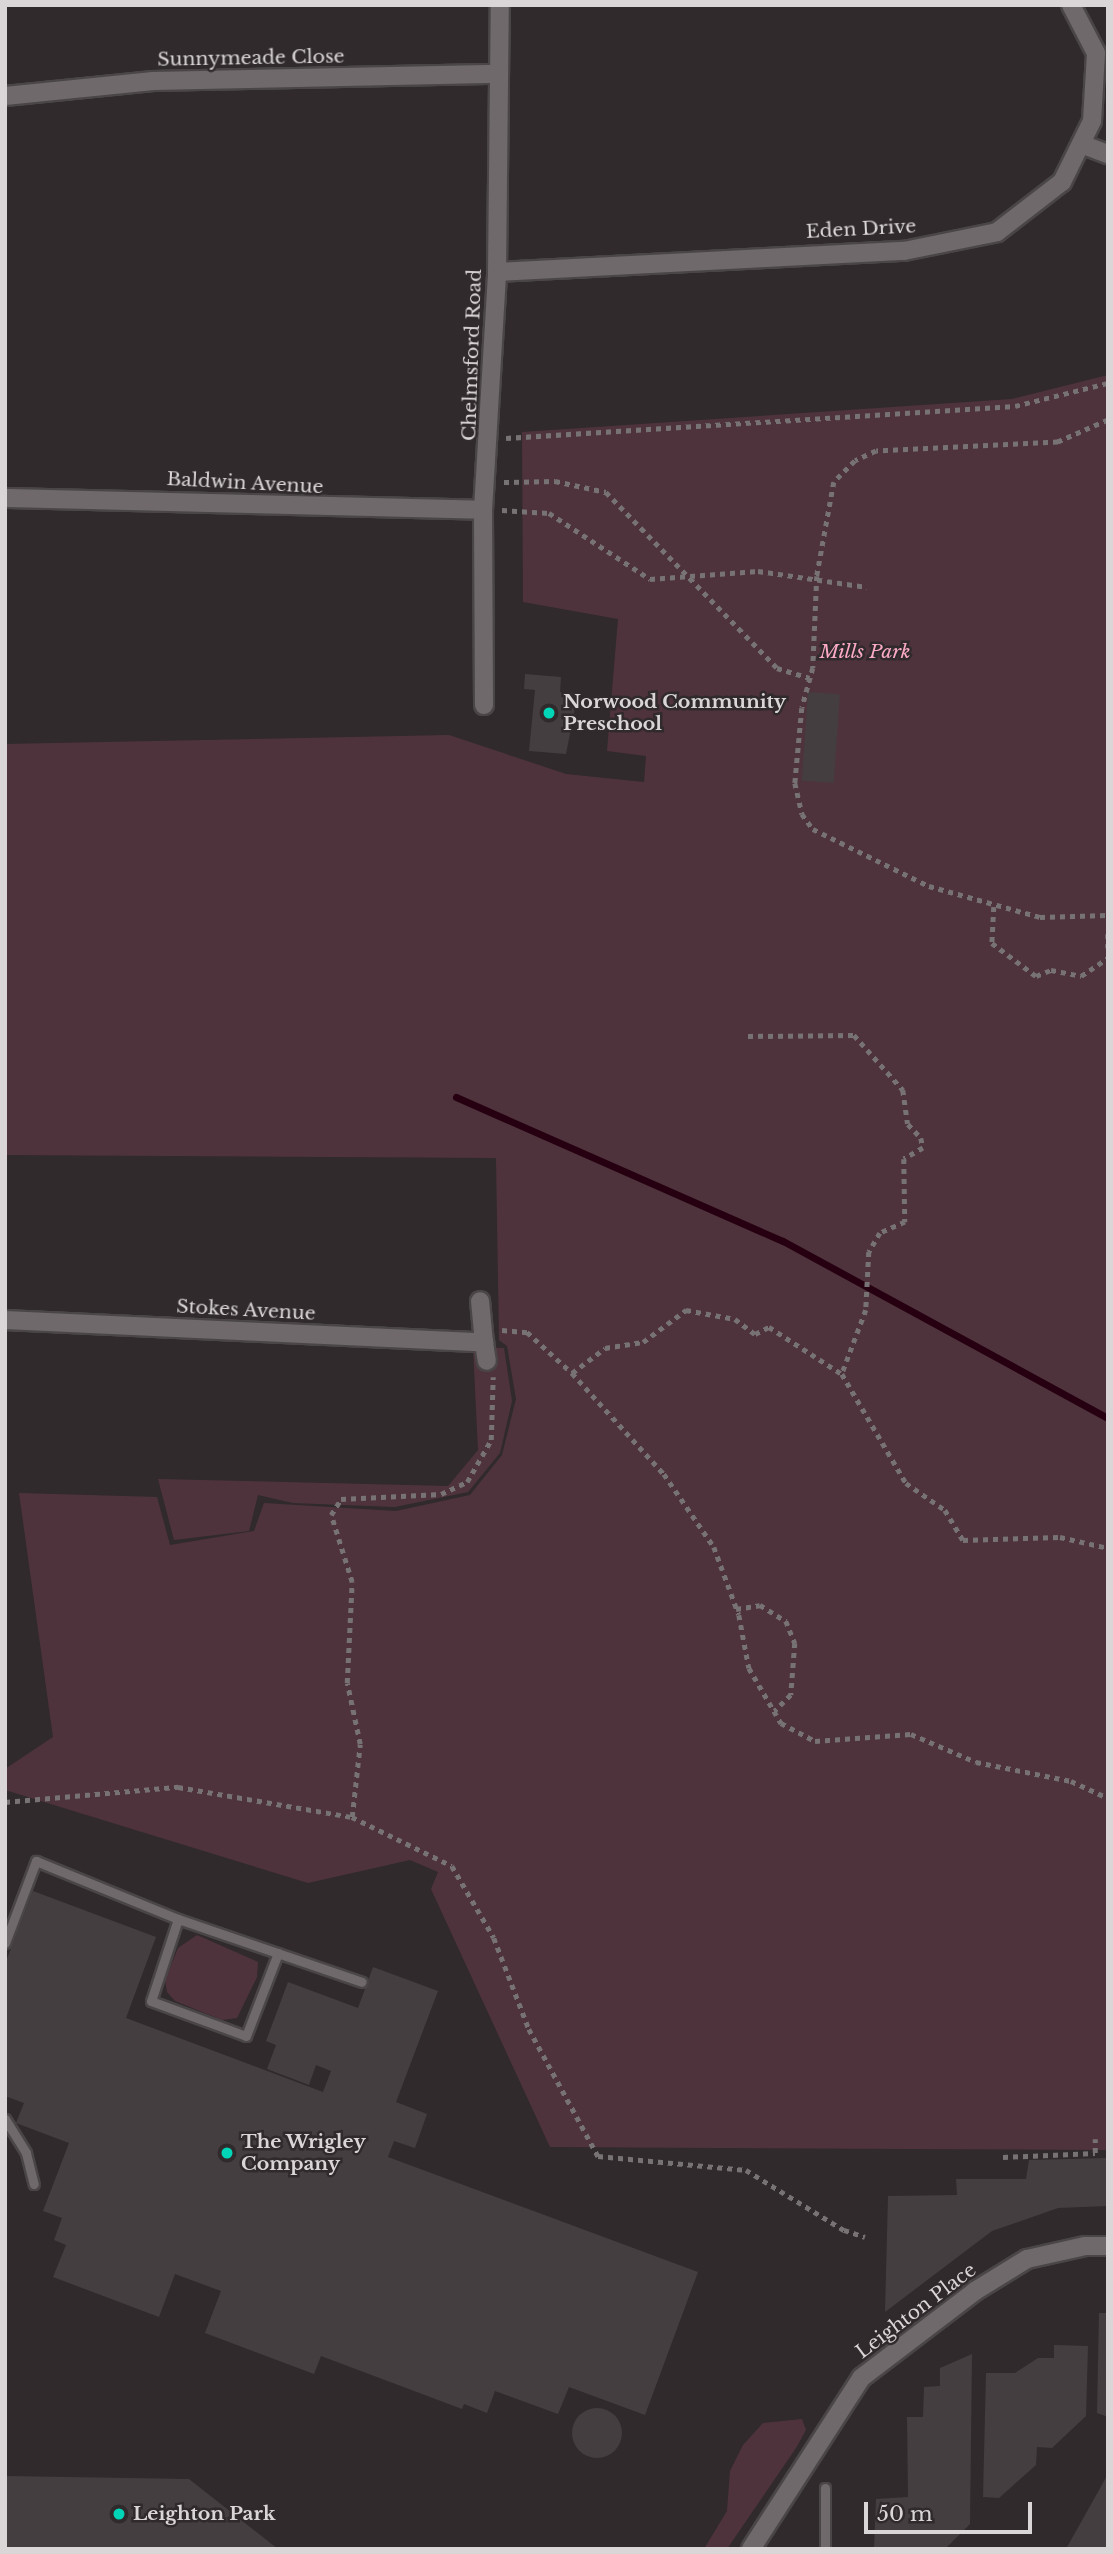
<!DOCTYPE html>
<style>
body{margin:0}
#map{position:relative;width:1113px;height:2554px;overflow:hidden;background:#302a2c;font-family:"Libre Baskerville",serif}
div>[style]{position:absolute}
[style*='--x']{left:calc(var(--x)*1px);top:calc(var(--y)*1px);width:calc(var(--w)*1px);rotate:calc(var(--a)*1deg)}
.green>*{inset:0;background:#4f333c}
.stream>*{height:7px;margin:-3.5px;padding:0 3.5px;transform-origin:3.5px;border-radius:3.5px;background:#260011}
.building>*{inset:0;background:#443e40;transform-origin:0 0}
.round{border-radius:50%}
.path>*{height:4.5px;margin-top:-2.25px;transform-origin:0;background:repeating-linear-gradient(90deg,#777273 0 5px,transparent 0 10px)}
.roads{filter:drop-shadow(2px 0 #4a4647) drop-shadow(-2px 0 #4a4647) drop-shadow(0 2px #4a4647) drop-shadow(0 -2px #4a4647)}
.lane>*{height:9px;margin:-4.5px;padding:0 4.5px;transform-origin:4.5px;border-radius:4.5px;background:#70696b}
.street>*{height:18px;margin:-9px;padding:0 9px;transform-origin:9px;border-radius:9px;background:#70696b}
.dots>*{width:19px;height:19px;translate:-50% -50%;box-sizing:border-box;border:4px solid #302a2c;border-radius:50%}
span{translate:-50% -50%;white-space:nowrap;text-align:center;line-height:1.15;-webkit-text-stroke:5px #302a2c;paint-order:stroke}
.street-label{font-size:19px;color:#dad6d7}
.park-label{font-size:19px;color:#fbaac5;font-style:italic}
.poi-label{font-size:19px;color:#dad6d7;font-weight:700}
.left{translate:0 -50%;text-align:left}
.frame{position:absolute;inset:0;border:7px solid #dad6d7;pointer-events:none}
.scale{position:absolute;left:864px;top:2502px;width:168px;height:32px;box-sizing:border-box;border:4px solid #dad6d7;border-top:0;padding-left:9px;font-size:21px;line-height:24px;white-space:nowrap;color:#dad6d7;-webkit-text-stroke:5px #302a2c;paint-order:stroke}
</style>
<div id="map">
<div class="green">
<div style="clip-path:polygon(1108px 375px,1108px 2150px,550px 2147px,431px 1889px,438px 1872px,410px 1860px,308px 1883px,5px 1790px,5px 1769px,53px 1737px,19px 1493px,157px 1497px,170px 1545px,254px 1531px,264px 1503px,396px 1511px,470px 1495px,502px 1455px,516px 1399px,507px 1346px,499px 1340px,496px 1158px,5px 1155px,5px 744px,449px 735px,566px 774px,644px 782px,646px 756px,607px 751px,618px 619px,523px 602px,522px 432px,1012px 399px)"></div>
<div style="clip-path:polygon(473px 1347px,504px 1348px,512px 1401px,500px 1453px,468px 1492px,395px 1507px,293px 1503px,258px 1495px,249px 1531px,174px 1540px,158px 1479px,448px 1486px,478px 1450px)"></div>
<div style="clip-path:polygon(197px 1935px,258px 1962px,257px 1977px,237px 2018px,222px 2020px,175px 2001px,167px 1992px,165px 1980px,178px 1948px)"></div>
<div style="clip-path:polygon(802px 2419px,806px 2430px,796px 2448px,727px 2549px,704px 2549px,727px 2511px,730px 2471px,743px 2445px,763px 2423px)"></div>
</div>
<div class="stream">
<div style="--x:456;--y:1097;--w:357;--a:23.8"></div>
<div style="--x:783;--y:1241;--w:370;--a:28.6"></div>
</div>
<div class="building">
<div style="clip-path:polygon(525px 674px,561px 677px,560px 692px,578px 693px,566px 754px,529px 751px,535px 690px,524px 689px)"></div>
<div style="left:808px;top:692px;width:32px;height:89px;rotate:4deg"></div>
<div style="clip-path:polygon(33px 1891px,156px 1937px,126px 2018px,323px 2092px,331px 2071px,316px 2065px,309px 2085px,267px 2069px,276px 2045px,266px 2041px,288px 1982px,358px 2008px,373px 1967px,438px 1991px,396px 2102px,427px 2114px,415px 2148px,394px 2141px,388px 2157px,698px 2272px,645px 2415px,569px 2387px,558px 2414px,495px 2391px,487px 2413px,464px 2404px,462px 2409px,321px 2356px,314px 2374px,205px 2333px,221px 2291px,175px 2274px,159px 2317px,53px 2277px,66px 2245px,54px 2240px,62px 2218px,43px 2211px,69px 2143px,16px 2123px,24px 2103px,5px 2096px,5px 1964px)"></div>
<div style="clip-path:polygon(1108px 2158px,1108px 2206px,1058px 2208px,992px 2231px,885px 2312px,888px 2196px,957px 2195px,956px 2179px,1026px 2179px,1029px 2160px)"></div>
<div style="clip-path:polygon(1099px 2313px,1108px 2313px,1108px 2417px,1097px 2413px)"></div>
<div style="clip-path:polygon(1054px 2345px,1088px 2346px,1086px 2416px,1052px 2448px,1037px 2447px,1036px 2465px,999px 2498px,983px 2497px,986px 2373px,1015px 2373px,1038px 2358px,1054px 2358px)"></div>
<div style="clip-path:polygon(972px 2354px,970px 2524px,945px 2549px,874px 2549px,876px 2499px,908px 2497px,907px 2417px,923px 2417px,924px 2387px,940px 2386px,940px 2368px)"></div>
<div class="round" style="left:572px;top:2408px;width:50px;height:50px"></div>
<div style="clip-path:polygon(1108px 2474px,1108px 2549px,1066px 2549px)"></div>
<div style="clip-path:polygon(5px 2476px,189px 2479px,278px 2549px,5px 2549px)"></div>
</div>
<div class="path">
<div style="--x:1108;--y:420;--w:55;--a:156.3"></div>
<div style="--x:1058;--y:442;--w:182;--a:177.2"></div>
<div style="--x:876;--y:451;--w:23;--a:155"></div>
<div style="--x:855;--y:461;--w:30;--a:135"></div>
<div style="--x:834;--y:482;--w:96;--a:100.3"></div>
<div style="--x:817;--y:576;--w:92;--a:92.5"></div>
<div style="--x:813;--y:668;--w:41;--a:105.4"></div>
<div style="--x:802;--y:708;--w:75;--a:95.3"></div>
<div style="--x:795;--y:783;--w:32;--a:77"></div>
<div style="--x:802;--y:814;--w:19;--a:54"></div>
<div style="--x:813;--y:829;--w:129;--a:26.2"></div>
<div style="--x:929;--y:886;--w:115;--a:15.6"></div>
<div style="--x:1040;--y:917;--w:68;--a:-1.7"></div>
<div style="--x:506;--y:438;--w:510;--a:-3.6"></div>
<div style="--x:1015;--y:406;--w:96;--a:-13.9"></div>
<div style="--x:504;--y:482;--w:51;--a:-1.1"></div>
<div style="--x:555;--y:481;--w:52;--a:12.2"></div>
<div style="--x:606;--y:492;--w:245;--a:45.8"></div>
<div style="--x:777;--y:668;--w:34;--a:17"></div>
<div style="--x:502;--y:510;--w:47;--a:3.7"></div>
<div style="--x:549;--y:513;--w:121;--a:33.2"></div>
<div style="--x:650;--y:579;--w:108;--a:-4.2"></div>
<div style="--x:758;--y:571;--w:110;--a:8.4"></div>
<div style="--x:994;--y:907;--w:36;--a:93"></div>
<div style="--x:992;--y:943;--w:55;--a:36.9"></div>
<div style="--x:1036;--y:976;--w:16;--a:-22"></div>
<div style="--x:1051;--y:970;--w:31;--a:11"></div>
<div style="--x:1081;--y:976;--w:32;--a:-34"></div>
<div style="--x:1108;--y:934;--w:14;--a:90"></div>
<div style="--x:748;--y:1036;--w:106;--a:-0.5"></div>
<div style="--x:854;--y:1035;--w:74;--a:48.3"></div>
<div style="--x:903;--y:1090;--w:34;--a:82"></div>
<div style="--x:908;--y:1124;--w:19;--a:47"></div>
<div style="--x:921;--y:1138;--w:10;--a:79"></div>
<div style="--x:923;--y:1148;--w:22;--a:150"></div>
<div style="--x:904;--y:1159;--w:63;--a:89.1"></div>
<div style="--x:905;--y:1222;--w:27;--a:156"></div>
<div style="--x:880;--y:1233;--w:22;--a:120"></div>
<div style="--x:869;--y:1252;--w:58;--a:93"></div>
<div style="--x:866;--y:1310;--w:68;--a:110.6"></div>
<div style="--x:502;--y:1330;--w:25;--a:5"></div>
<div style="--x:527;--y:1332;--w:61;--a:42.3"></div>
<div style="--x:572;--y:1373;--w:137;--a:47.7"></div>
<div style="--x:664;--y:1474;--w:88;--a:55.6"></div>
<div style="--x:714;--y:1547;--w:72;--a:69.8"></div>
<div style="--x:739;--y:1615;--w:54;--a:79.3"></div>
<div style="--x:749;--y:1668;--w:64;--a:59.8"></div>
<div style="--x:781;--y:1723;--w:38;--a:28"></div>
<div style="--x:815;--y:1741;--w:96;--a:-4.2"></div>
<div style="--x:911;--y:1734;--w:71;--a:23.3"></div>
<div style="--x:976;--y:1762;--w:97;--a:11.3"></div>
<div style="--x:1071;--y:1781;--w:41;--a:24.7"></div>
<div style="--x:572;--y:1373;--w:41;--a:-37.1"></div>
<div style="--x:605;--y:1348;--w:38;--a:-9"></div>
<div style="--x:643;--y:1342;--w:54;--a:-36.7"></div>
<div style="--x:686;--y:1310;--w:50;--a:10.4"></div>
<div style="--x:735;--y:1319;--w:25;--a:37"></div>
<div style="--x:755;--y:1334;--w:16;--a:-27"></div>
<div style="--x:769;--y:1327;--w:87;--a:32.8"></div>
<div style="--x:842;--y:1374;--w:126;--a:59.6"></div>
<div style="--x:906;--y:1483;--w:47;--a:34.7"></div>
<div style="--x:945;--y:1510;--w:35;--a:59"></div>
<div style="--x:963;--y:1540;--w:97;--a:-1.8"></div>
<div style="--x:1060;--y:1537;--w:49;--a:12.9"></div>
<div style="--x:736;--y:1609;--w:24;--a:-9"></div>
<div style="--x:760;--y:1605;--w:31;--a:32"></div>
<div style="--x:786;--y:1621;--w:24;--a:68"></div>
<div style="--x:795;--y:1643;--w:52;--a:94.4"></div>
<div style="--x:791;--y:1695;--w:23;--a:135"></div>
<div style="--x:5;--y:1802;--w:174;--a:-5"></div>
<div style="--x:178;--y:1787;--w:177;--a:9.8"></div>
<div style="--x:352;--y:1817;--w:111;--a:26.1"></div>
<div style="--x:452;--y:1866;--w:83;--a:59.7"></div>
<div style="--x:494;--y:1938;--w:97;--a:69"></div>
<div style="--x:529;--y:2029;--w:145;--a:61.5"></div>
<div style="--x:598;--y:2156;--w:149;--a:5.4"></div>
<div style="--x:746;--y:2170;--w:115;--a:31.5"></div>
<div style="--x:844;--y:2230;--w:22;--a:18"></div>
<div style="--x:352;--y:1817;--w:73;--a:-83.7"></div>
<div style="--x:360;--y:1744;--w:62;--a:-102"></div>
<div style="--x:347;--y:1683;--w:101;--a:-87.2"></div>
<div style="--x:352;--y:1582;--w:70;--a:-107.4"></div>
<div style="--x:331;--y:1515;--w:19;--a:-58"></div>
<div style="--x:341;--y:1499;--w:100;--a:-2.9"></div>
<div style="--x:441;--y:1494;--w:29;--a:-25"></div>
<div style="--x:467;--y:1482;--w:48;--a:-60.3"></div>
<div style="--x:491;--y:1440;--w:63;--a:-88.2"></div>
<div style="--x:1003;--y:2157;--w:92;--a:-2.5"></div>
<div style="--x:1095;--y:2153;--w:14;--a:-90"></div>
</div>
<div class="roads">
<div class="lane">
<div style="--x:178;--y:1919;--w:86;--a:108.2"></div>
<div style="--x:151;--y:2001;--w:101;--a:20.2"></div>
<div style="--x:246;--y:2036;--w:89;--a:-68.9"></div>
<div style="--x:5;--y:1943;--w:88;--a:-69.3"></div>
<div style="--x:36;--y:1861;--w:153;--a:22.2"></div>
<div style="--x:178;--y:1919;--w:194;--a:18.9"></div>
<div style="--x:5;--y:2119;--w:40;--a:58"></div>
<div style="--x:26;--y:2153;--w:32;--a:76"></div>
<div style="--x:825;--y:2488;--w:61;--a:90"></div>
</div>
<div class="street">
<div style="--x:5;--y:96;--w:149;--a:-5.8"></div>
<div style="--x:153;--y:81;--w:346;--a:-1.2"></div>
<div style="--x:1084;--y:145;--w:26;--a:21"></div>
<div style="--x:497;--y:272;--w:408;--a:-3"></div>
<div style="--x:904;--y:251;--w:95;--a:-11.5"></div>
<div style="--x:997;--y:232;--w:82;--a:-37.6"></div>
<div style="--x:1062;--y:182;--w:68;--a:-63.8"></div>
<div style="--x:1092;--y:121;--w:68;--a:-86.6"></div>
<div style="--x:1096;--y:53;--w:54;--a:-117.5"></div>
<div style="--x:5;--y:498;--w:478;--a:1.4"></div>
<div style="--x:484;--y:705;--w:195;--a:-90.3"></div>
<div style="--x:483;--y:510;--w:238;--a:-86.6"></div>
<div style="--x:497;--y:272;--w:267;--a:-89.4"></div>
<div style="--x:5;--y:1320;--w:480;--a:2.7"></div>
<div style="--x:484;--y:1343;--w:42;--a:-95.4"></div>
<div style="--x:484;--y:1343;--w:18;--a:81"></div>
<div style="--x:751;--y:2549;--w:203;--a:-57.2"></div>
<div style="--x:861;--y:2378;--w:143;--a:-37.3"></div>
<div style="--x:975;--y:2291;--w:61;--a:-31.6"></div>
<div style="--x:1027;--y:2259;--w:59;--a:-12.6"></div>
<div style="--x:1085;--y:2246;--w:23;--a:0"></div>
</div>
</div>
<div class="dots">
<div style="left:549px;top:713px;background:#00d5b7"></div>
<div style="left:227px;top:2153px;background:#00d5b7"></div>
<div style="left:119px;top:2514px;background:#00d5b7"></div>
</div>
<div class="street-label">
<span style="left:251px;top:58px;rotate:-1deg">Sunnymeade Close</span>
<span style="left:861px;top:229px;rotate:-3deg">Eden Drive</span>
<span style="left:472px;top:355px;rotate:-88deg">Chelmsford Road</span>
<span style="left:245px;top:483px;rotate:3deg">Baldwin Avenue</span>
<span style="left:246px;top:1310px;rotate:3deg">Stokes Avenue</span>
<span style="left:916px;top:2311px;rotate:-37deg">Leighton Place</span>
</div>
<div class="park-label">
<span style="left:865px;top:652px">Mills Park</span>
</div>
<div class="poi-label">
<span class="left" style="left:563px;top:713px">Norwood Community<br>Preschool</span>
<span class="left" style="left:241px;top:2153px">The Wrigley<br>Company</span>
<span class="left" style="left:133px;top:2514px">Leighton Park</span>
</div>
<div class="frame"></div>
<div class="scale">50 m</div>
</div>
